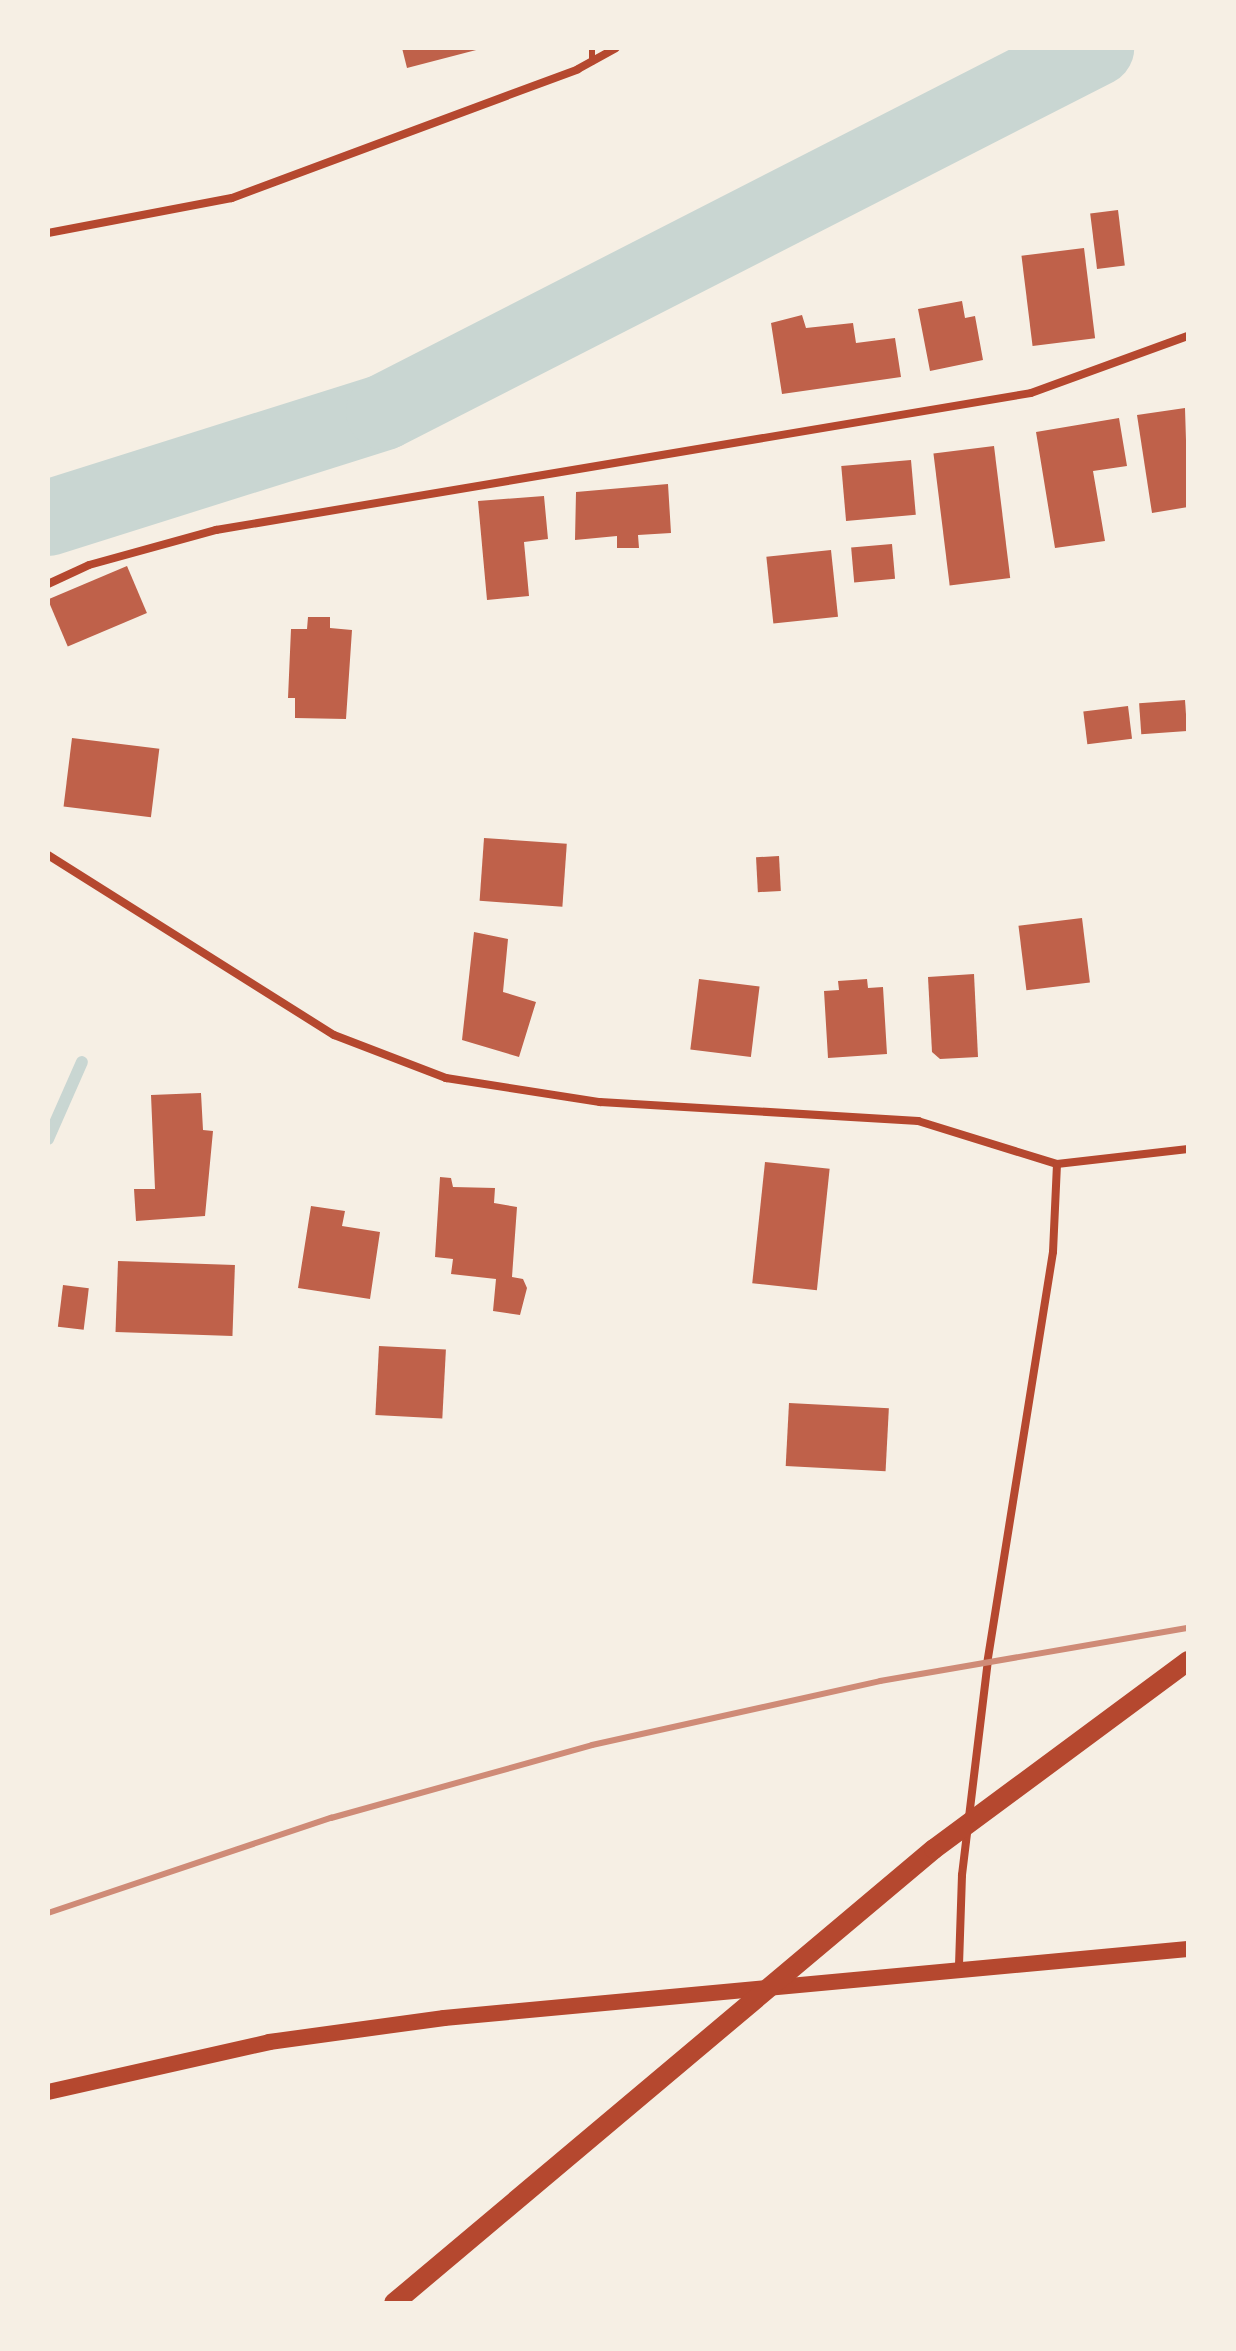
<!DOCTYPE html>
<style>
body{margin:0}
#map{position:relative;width:1236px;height:2351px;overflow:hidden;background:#f6efe4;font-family:"PT Sans Narrow",sans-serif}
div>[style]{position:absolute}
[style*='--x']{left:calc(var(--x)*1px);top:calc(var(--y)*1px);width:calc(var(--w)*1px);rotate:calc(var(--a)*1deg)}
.stream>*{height:12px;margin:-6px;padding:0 6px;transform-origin:6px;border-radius:6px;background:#c9d6d2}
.river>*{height:76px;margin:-38px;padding:0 38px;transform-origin:38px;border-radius:38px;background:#c9d6d2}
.building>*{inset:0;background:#bf614a;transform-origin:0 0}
.service>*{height:6px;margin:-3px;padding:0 3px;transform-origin:3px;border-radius:3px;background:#b5482f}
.minor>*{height:8px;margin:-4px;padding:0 4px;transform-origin:4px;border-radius:4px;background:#b5482f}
.secondary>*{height:16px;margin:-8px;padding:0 8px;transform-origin:8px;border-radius:8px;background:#b5482f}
.primary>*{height:20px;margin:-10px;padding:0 10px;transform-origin:10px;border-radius:10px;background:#b5482f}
.rail>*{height:6px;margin:-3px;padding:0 3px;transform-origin:3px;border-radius:3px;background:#cf8b77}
span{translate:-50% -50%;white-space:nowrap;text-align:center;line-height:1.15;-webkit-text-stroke:6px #f6efe4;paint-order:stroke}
.frame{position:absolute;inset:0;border:50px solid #f6efe4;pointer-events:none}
</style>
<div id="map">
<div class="stream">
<div style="--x:48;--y:1139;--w:84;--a:-66.2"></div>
</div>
<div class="river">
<div style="--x:48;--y:518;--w:352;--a:-17.5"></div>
<div style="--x:384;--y:412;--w:800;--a:-27.08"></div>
</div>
<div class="building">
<div style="clip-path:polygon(402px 48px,480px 48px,480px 49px,407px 68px)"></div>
<div style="left:1118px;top:210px;width:56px;height:28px;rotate:83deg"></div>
<div style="left:1084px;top:248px;width:91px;height:63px;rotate:83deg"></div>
<div style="clip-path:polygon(962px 301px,965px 318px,975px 316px,983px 360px,930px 371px,918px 309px)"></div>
<div style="clip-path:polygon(802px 315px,806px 328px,853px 323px,856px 343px,895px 338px,901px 377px,782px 394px,771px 323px)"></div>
<div style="clip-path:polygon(1185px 408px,1188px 507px,1152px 513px,1137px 415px)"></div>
<div style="clip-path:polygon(1119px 418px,1127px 466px,1093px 471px,1105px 541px,1055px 548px,1036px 432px)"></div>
<div style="left:994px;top:446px;width:133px;height:61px;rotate:83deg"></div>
<div style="left:911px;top:460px;width:55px;height:70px;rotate:85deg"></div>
<div style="clip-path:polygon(668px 484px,671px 533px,638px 535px,639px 548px,617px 548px,617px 536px,575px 540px,576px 492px)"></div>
<div style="clip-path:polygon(544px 496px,548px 539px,524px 542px,529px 596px,487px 600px,478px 501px)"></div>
<div style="left:892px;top:544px;width:35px;height:41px;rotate:85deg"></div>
<div style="left:831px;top:550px;width:67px;height:65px;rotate:84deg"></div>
<div style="left:127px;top:566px;width:51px;height:86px;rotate:67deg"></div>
<div style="clip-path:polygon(308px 617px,330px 617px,330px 628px,352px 630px,346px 719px,295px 718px,295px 698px,288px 698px,291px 629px,307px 629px)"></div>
<div style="left:1185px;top:700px;width:31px;height:46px;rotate:86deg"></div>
<div style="left:1128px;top:706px;width:33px;height:45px;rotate:83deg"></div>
<div style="left:72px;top:738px;width:88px;height:69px;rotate:7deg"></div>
<div style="left:484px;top:838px;width:83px;height:63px;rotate:4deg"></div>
<div style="left:779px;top:856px;width:35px;height:23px;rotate:87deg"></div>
<div style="left:1082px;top:918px;width:65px;height:64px;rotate:83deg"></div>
<div style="clip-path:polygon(474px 932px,508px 939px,503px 992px,536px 1002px,519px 1057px,462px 1040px)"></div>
<div style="clip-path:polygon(974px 974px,978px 1057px,940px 1059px,932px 1052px,928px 977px)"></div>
<div style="left:699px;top:979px;width:61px;height:71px;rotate:7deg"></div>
<div style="clip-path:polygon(867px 979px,868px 988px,883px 987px,887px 1054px,828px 1058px,824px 991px,839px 990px,838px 981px)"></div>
<div style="clip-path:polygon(201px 1093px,203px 1130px,213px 1131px,205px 1216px,136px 1221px,134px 1189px,155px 1189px,151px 1095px)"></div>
<div style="left:765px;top:1162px;width:65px;height:122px;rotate:6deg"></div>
<div style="clip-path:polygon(440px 1177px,451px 1178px,453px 1187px,495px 1188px,494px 1203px,517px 1207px,512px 1277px,523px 1279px,527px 1288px,520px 1315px,493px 1311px,496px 1279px,451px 1274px,453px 1259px,435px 1257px)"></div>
<div style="clip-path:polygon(311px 1206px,345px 1211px,342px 1226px,380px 1232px,370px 1299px,298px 1288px)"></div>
<div style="left:118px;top:1261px;width:117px;height:71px;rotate:2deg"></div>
<div style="left:63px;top:1285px;width:26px;height:42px;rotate:7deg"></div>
<div style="left:379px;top:1346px;width:67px;height:69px;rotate:3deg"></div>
<div style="left:789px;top:1403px;width:100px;height:63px;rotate:3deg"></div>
</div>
<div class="service">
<div style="--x:592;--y:48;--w:14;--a:90"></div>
</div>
<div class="minor">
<div style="--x:48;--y:233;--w:187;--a:-10.8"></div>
<div style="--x:232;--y:198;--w:369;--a:-20.4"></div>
<div style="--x:578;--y:69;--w:43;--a:-28.9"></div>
<div style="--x:48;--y:584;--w:45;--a:-24.9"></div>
<div style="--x:89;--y:565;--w:132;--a:-15.4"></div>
<div style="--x:216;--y:530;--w:826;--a:-9.54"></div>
<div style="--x:1031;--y:393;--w:167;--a:-20"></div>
<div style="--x:48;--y:855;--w:338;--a:32.2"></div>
<div style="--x:334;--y:1035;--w:120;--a:21"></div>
<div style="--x:446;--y:1078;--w:156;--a:8.9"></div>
<div style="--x:600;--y:1102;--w:319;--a:3.4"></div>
<div style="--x:918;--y:1121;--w:145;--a:17.2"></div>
<div style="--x:1057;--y:1164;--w:88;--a:92.6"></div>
<div style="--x:1053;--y:1252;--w:413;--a:99.1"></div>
<div style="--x:988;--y:1660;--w:217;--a:96.9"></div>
<div style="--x:962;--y:1875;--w:92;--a:91.9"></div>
<div style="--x:1057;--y:1164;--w:132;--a:-6.5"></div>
</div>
<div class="secondary">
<div style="--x:48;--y:2092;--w:227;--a:-12.7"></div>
<div style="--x:269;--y:2042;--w:177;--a:-7.8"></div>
<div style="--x:444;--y:2018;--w:747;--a:-5.3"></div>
</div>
<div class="primary">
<div style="--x:394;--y:2303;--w:705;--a:-40.06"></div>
<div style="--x:934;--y:1849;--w:316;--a:-36.5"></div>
</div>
<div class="rail">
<div style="--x:48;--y:1913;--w:299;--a:-18.6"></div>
<div style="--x:331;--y:1818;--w:271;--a:-15.6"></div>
<div style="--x:592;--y:1745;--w:295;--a:-12.5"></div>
<div style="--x:880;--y:1681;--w:313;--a:-9.8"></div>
</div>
<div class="frame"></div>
</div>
